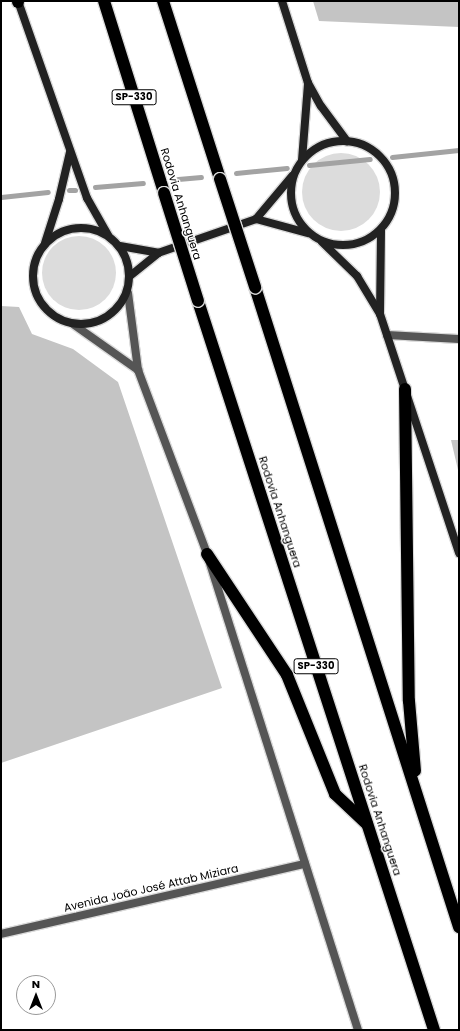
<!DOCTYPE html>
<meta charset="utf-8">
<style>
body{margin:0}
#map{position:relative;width:460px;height:1031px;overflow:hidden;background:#fff;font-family:Poppins,sans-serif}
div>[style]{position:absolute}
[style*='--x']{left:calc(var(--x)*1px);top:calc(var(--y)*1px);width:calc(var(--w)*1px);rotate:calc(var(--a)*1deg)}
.green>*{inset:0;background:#dcdcdc}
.round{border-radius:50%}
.stream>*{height:5px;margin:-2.5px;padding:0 2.5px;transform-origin:2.5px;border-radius:2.5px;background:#a3a3a3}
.building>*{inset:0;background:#c4c4c4}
.roads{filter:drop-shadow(1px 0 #dbdbdb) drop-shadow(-1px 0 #dbdbdb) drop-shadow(0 1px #dbdbdb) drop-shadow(0 -1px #dbdbdb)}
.street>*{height:8px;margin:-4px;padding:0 4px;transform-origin:4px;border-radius:4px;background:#555}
.secondary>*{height:8px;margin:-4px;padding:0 4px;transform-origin:4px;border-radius:4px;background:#222}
.secondary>.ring{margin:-4px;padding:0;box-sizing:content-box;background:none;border:8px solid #222;border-radius:50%}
.highway>*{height:12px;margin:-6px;padding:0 6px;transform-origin:6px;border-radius:6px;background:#000}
.bridges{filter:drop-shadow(1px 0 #dbdbdb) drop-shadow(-1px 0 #dbdbdb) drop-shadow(0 1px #dbdbdb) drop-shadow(0 -1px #dbdbdb)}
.highway-bridge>*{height:12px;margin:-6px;padding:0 6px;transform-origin:6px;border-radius:6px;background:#000}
span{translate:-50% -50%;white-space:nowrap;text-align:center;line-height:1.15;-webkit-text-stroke:3px #fff;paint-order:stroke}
.shield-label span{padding:1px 3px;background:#fff;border:1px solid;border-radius:3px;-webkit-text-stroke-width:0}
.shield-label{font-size:10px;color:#000;font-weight:700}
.street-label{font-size:11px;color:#000}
.frame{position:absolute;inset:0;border:2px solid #000;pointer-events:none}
.north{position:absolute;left:16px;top:975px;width:40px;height:40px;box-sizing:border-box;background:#fff;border:1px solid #999;border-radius:50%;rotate:0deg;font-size:11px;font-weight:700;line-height:16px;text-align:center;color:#000}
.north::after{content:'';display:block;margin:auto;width:14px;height:18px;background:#000;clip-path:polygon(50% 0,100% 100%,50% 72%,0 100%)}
</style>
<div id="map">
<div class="green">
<div class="round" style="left:302px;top:153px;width:78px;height:78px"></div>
<div class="round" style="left:42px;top:236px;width:74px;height:74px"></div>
</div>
<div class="stream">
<div style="--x:392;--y:157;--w:67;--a:-6"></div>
<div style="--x:309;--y:165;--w:61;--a:-5.6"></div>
<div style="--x:236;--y:173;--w:51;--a:-5.6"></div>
<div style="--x:178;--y:179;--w:23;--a:-5"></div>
<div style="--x:95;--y:187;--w:48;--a:-4.8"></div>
<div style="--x:69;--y:190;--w:6;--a:0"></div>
<div style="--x:1;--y:197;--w:47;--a:-6.1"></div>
</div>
<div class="building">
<div style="clip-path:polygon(313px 1px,459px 1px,459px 27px,319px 21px)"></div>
<div style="clip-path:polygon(1px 306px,19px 307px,32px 334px,73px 349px,118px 382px,222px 688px,1px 763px)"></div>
<div style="clip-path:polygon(451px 440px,459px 440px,459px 470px,458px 470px)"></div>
</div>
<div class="roads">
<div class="street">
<div style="--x:128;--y:293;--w:78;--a:82.6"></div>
<div style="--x:138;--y:370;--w:197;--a:69.4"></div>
<div style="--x:207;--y:554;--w:499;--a:72.4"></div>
<div style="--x:73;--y:324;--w:80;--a:35.3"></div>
<div style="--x:387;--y:335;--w:72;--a:3.2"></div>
<div style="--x:1;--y:934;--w:312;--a:-13"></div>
</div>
<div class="secondary">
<div style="--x:18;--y:1;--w:209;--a:70.7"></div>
<div style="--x:87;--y:198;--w:43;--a:60.4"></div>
<div style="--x:282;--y:1;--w:86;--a:72.4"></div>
<div style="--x:308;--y:83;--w:26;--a:61"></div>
<div style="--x:321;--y:106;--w:44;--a:53.4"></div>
<div class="ring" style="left:291px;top:141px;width:96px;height:96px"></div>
<div style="--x:302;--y:160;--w:77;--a:-85.5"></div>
<div style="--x:256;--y:219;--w:54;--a:15.1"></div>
<div class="ring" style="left:33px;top:228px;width:88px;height:88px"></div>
<div style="--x:322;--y:242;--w:49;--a:44.2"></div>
<div style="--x:357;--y:276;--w:44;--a:58.8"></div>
<div style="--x:380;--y:314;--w:252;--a:71.7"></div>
<div style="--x:45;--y:243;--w:46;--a:-72.3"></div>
<div style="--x:59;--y:199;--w:48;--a:-76.8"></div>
<div style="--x:120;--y:246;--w:39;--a:10"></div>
<div style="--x:130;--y:276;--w:36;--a:-39"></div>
<div style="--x:158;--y:253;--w:104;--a:-19.1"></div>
<div style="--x:256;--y:219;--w:57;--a:-49.9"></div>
<div style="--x:380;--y:314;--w:84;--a:-89.3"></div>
</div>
<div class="highway">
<div style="--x:18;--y:1;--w:1;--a:90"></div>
<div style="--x:104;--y:1;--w:201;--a:72.6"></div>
<div style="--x:163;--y:1;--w:187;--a:72.2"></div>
<div style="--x:255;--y:287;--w:672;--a:72.32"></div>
<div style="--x:198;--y:301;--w:766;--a:72.06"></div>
<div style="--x:405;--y:389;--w:312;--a:89.3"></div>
<div style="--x:409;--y:701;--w:70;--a:85.1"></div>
<div style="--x:207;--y:554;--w:145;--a:56.5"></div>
<div style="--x:287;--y:675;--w:128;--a:68"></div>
<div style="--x:335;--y:794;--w:44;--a:43.2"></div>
</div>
</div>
<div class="bridges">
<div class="highway-bridge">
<div style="--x:220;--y:179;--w:114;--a:72"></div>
<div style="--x:164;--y:193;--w:113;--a:72.5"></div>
</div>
</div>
<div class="shield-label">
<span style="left:134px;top:97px">SP-330</span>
<span style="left:316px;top:666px">SP-330</span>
</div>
<div class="street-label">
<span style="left:181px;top:204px;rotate:73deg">Rodovia Anhanguera</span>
<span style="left:280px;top:512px;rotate:72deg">Rodovia Anhanguera</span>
<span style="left:380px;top:820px;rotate:72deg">Rodovia Anhanguera</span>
<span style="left:151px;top:888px;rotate:-13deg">Avenida João José Attab Miziara</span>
</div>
<div class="frame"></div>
<div class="north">N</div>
</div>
